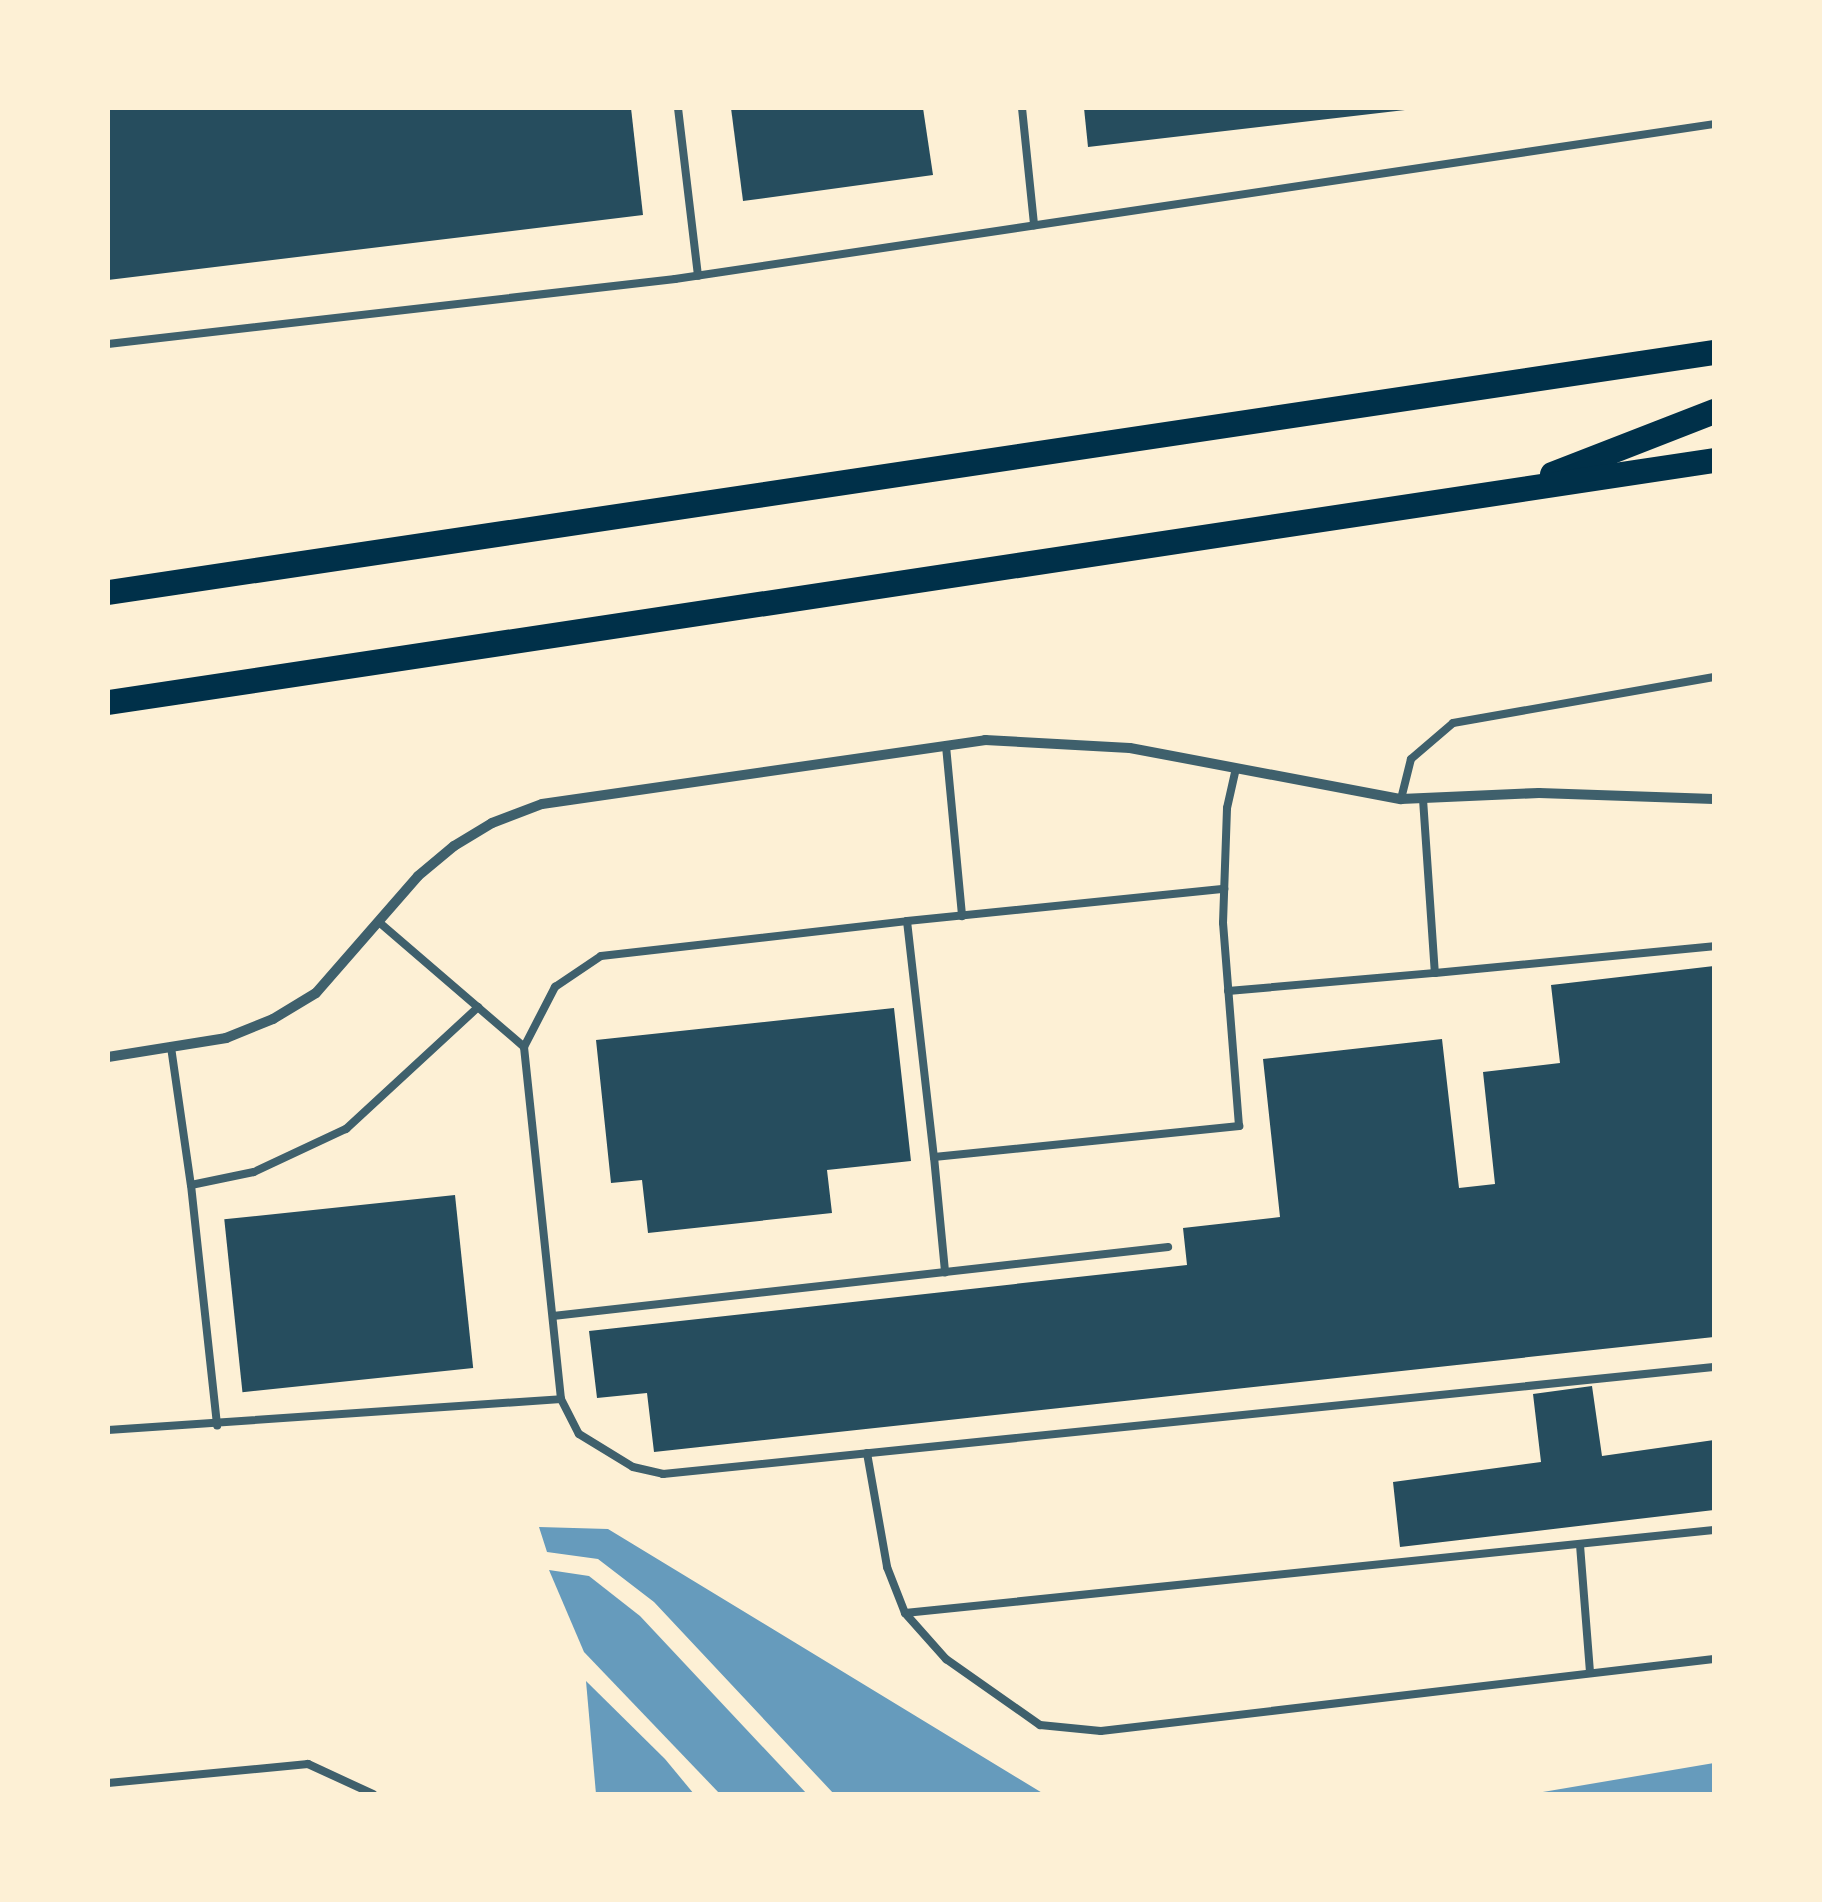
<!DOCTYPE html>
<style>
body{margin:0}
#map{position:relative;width:1822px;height:1902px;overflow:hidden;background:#fdf0d5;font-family:"DejaVu Sans",sans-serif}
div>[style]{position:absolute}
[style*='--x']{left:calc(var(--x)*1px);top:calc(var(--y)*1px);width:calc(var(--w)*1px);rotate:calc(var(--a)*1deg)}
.water>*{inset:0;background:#669bbc}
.building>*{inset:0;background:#264d5e;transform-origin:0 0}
.service>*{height:8px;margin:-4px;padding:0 4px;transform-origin:4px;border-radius:4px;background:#3f606c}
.minor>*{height:10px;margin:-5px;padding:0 5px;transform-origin:5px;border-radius:5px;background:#3f606c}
.primary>*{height:25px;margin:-12.5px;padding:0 12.5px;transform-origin:12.5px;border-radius:12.5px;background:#003049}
span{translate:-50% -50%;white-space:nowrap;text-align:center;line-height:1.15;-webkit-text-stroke:9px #fdf0d5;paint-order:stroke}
.frame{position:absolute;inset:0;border:110px solid #fdf0d5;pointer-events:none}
</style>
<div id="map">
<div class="water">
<div style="clip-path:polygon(539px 1527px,608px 1529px,1044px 1794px,834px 1794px,654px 1602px,598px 1559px,547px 1552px)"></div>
<div style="clip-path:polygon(549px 1570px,589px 1576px,640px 1616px,807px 1794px,720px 1794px,584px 1652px)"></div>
<div style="clip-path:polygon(586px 1681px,665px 1759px,694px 1794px,596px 1794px)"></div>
<div style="clip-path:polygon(1714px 1763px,1714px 1794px,1531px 1794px)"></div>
</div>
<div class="building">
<div style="clip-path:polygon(108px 108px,631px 108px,643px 215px,108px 280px)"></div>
<div style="clip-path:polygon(731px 108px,923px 108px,933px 175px,743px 201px)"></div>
<div style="clip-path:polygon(1084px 108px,1405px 108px,1405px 110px,1088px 147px)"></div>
<div style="clip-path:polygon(1714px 966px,1714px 1337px,654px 1452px,647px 1393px,597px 1398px,589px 1331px,1187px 1265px,1183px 1228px,1280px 1217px,1263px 1059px,1442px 1039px,1459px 1188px,1495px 1184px,1483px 1072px,1560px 1063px,1551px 985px)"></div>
<div style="clip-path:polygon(894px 1008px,911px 1161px,827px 1170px,832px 1213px,648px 1233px,642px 1180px,611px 1183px,596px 1040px)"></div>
<div style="left:455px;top:1195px;width:174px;height:232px;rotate:84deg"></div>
<div style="clip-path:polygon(1592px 1386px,1602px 1456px,1714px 1440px,1714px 1510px,1400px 1547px,1393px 1482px,1541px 1462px,1533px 1394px)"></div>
</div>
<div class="service">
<div style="--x:678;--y:108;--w:169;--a:83.2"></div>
<div style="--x:1022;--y:108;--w:118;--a:84.1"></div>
<div style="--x:108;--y:344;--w:571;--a:-6.54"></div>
<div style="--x:675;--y:279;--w:1050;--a:-8.48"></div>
<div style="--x:946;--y:746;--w:171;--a:84.6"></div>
<div style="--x:1401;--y:799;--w:41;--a:-76"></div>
<div style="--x:1411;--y:759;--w:55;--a:-40.6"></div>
<div style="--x:1453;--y:723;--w:265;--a:-10"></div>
<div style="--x:1423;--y:799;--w:174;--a:86.1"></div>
<div style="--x:1435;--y:973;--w:280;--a:-5.5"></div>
<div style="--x:907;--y:921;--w:319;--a:-5.8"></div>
<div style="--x:380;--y:923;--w:190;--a:40.7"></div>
<div style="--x:524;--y:1047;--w:354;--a:84"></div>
<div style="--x:561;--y:1399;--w:39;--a:63"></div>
<div style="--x:579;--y:1434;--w:63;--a:31.4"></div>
<div style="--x:633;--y:1467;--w:31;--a:13"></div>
<div style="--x:663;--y:1474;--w:1056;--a:-5.81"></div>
<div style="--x:1228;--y:991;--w:208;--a:-5"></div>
<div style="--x:171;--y:1047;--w:139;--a:81.8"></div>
<div style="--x:191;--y:1185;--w:64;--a:-11.7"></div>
<div style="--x:254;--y:1172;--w:102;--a:-25.1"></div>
<div style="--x:346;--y:1129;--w:180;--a:-42.7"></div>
<div style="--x:524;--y:1047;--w:68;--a:-62.7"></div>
<div style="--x:555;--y:987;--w:55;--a:-34"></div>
<div style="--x:601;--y:956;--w:308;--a:-6.5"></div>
<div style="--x:907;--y:921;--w:238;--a:83.5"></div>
<div style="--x:934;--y:1157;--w:307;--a:-5.8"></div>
<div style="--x:1239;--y:1126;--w:204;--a:-94.5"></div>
<div style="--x:1223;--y:923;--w:115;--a:-88"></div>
<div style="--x:1227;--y:808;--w:41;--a:-77.3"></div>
<div style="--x:934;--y:1157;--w:116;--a:84.5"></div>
<div style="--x:191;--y:1185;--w:242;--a:83.8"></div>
<div style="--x:553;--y:1316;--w:619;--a:-6.4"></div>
<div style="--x:108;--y:1430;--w:454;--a:-3.9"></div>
<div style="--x:867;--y:1453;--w:116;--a:80"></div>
<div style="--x:887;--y:1567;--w:49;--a:68.6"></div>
<div style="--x:905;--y:1613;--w:62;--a:48.3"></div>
<div style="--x:946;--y:1659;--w:115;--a:35.1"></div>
<div style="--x:1040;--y:1725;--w:61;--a:5.6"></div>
<div style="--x:1101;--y:1731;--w:617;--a:-6.7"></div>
<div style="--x:1580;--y:1545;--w:128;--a:85.5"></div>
<div style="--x:905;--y:1613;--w:813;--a:-5.86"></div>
<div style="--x:108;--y:1783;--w:201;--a:-5.4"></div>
<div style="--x:308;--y:1764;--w:72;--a:24.8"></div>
</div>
<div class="minor">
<div style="--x:108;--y:1057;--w:120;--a:-9.1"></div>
<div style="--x:226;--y:1038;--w:51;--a:-22"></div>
<div style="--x:273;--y:1019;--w:50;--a:-31.2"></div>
<div style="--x:316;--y:993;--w:155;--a:-48.9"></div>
<div style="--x:418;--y:876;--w:47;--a:-39.8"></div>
<div style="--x:454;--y:846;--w:44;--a:-31.2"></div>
<div style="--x:492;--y:823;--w:53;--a:-20.8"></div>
<div style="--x:542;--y:804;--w:448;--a:-8.2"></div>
<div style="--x:985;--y:740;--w:145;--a:3.2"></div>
<div style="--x:1130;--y:748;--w:276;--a:10.7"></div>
<div style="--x:1401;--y:799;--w:138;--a:-2.5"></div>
<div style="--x:1539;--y:793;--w:175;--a:2"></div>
</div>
<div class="primary">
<div style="--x:1552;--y:474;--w:174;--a:-21.3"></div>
<div style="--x:108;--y:592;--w:1624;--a:-8.5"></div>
<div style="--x:108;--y:702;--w:1624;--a:-8.57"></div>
</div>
<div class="frame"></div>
</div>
